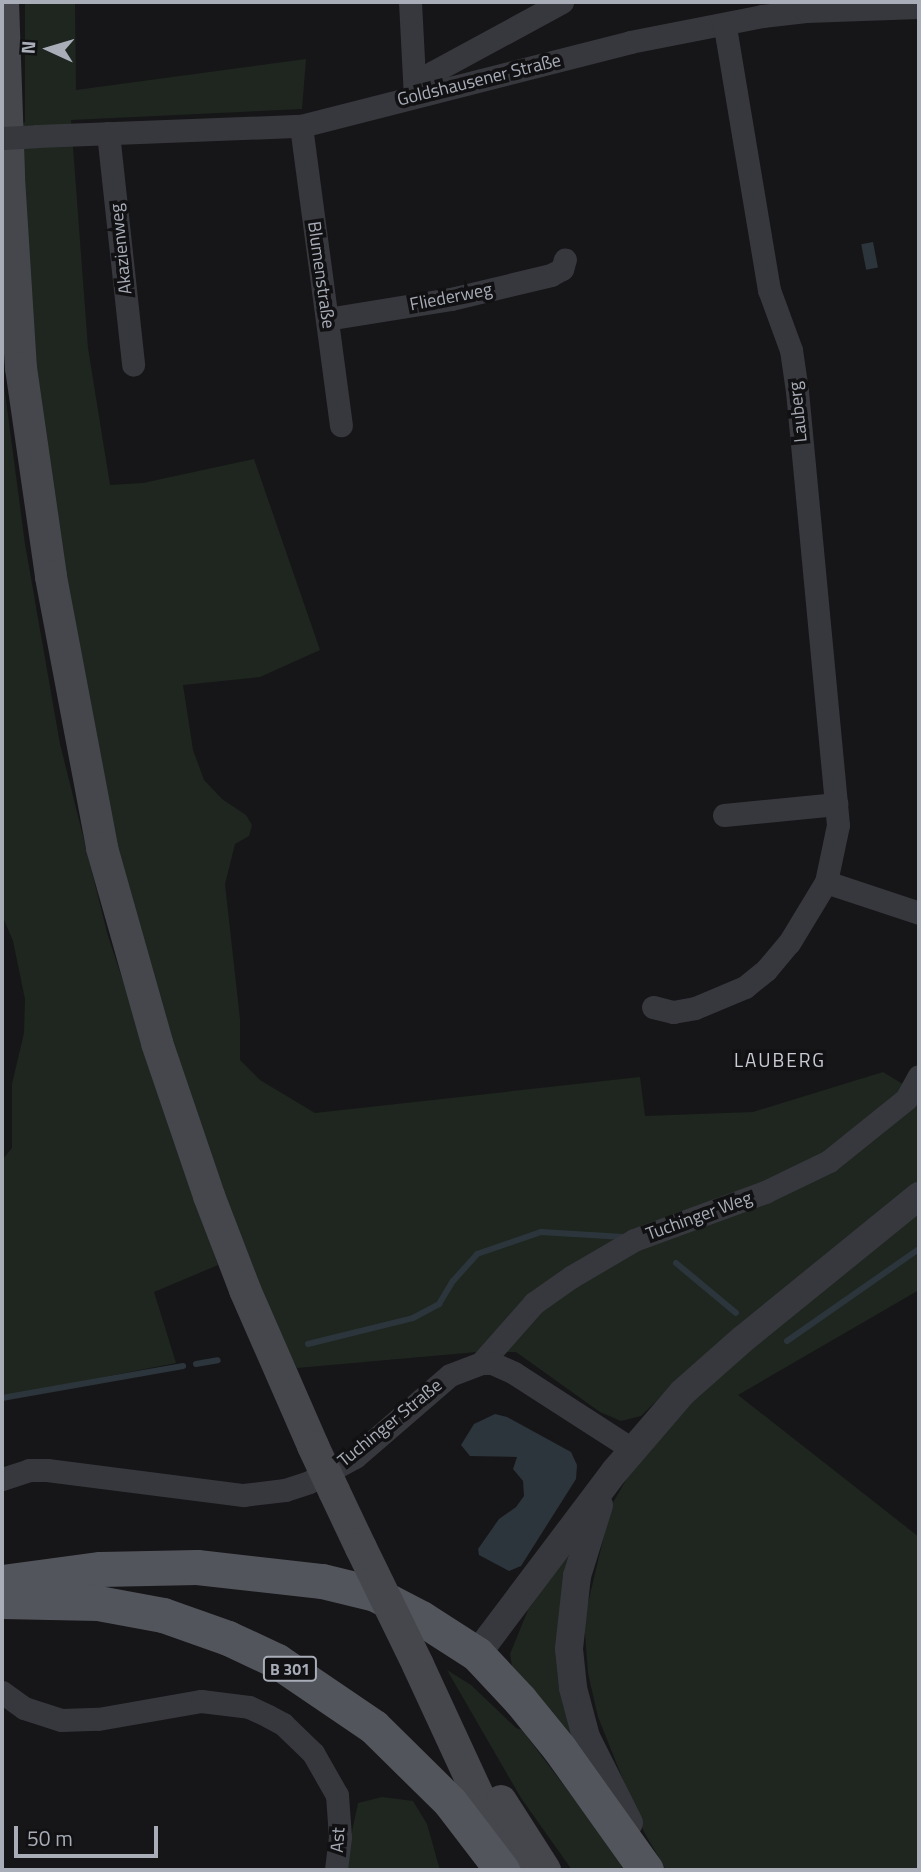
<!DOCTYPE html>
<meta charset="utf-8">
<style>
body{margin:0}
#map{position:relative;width:921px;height:1872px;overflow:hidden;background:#161618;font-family:"Titillium Web",sans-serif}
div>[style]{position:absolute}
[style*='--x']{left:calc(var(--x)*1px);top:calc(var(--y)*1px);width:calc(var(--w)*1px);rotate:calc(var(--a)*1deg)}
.green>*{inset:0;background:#1e261f}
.water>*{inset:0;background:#2c353c;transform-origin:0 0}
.stream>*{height:6px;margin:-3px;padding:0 3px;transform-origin:3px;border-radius:3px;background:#2c353c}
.minor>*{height:23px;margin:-11.5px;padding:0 11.5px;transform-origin:11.5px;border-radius:11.5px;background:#37383d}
.tertiary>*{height:28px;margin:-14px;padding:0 14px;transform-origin:14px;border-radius:14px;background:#37383d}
.secondary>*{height:32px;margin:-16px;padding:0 16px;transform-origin:16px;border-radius:16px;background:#45474d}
.primary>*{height:35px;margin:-17.5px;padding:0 17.5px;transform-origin:17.5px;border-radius:17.5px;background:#53555c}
.minor-bridge>*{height:23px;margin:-11.5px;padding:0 11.5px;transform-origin:11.5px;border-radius:11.5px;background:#37383d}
.secondary-bridge>*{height:32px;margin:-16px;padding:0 16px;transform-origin:16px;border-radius:16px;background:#45474d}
span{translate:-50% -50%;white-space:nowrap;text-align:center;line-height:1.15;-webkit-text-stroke:7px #111113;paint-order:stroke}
.shield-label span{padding:2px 5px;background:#111113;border:2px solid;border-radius:5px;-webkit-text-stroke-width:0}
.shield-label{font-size:16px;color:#a8adb8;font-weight:700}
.street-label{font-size:18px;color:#a8adb8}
.neighbourhood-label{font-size:19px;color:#c9ccd4;letter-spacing:2px}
.frame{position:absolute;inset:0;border:4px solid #a8adb8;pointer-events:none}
.north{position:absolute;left:14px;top:14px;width:70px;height:70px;-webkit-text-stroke:5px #111113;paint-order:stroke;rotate:274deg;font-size:19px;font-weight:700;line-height:28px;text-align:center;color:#a8adb8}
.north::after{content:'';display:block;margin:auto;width:24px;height:32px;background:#a8adb8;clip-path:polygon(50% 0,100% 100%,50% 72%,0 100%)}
.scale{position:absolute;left:14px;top:1826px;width:144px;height:32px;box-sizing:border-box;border:4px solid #a8adb8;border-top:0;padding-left:9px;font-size:21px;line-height:24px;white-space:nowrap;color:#a8adb8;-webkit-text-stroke:5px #111113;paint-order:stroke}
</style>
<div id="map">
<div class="green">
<div style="clip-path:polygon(25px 2px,75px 2px,76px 90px,306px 59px,302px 109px,71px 120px,88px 348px,110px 485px,143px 483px,254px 459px,320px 650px,260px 677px,183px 685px,193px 750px,204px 780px,222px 799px,246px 815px,252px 825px,249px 836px,235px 844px,225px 884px,240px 1019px,240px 1060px,260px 1080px,315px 1113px,640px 1077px,645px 1116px,753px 1112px,883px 1072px,919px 1094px,919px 1184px,676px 1382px,641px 1416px,621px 1421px,600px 1412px,516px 1352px,477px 1352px,297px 1368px,255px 1290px,216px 1193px,111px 847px,29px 364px,15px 127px,25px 122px)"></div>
<div style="clip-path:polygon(2px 370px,25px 544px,60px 744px,108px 936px,218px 1265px,154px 1292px,176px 1363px,2px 1397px,2px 1160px,12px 1148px,12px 1084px,24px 1033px,25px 999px,13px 941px,2px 915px)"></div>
<div style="clip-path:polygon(919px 1202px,919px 1290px,738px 1395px,919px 1537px,919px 1870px,666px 1870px,644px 1832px,598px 1717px,588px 1673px,584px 1620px,611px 1506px,641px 1454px,667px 1422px)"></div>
<div style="clip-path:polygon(572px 1546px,575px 1742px,512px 1666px,510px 1654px,528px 1610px)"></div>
<div style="clip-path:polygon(447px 1670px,471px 1685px,516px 1728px,522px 1730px,628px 1870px,572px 1870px,521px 1798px)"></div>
<div style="clip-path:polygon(382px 1797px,413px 1801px,427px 1824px,440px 1870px,344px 1870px,358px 1803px)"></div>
</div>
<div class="water">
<div style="left:873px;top:242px;width:26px;height:12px;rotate:79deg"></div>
<div style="clip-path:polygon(495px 1414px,507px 1417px,571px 1452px,577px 1465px,576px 1479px,521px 1566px,509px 1571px,479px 1555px,478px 1549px,499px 1519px,516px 1507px,524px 1496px,523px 1481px,513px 1469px,517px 1457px,470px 1456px,461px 1445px,474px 1424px)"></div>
</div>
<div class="stream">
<div style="--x:676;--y:1263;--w:78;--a:39.8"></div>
<div style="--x:787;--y:1341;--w:161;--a:-34.9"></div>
<div style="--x:308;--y:1344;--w:108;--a:-13.9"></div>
<div style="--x:413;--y:1318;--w:30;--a:-28"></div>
<div style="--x:439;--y:1304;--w:27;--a:-59"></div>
<div style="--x:453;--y:1281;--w:36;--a:-48"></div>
<div style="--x:477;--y:1254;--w:68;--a:-19"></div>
<div style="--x:541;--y:1232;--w:83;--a:3.4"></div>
<div style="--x:196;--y:1364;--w:22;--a:-10"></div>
<div style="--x:2;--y:1398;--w:184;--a:-10"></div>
</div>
<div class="minor">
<div style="--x:410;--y:2;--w:94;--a:87"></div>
<div style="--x:415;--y:96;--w:30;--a:-53"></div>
<div style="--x:433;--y:72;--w:147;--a:-28.5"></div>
<div style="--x:301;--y:126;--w:302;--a:82.4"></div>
<div style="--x:108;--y:133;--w:233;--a:83.8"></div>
<div style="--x:37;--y:136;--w:264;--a:-2.2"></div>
<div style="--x:301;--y:126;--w:340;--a:-14.3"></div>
<div style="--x:630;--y:42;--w:135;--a:-11.1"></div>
<div style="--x:762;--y:16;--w:44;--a:-6.5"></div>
<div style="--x:806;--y:11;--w:113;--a:-2"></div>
<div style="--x:327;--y:319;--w:126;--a:-9.2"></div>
<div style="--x:451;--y:299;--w:103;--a:-13.5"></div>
<div style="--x:551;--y:275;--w:13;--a:-29"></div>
<div style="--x:562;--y:269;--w:10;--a:-73"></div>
<div style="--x:724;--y:815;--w:113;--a:-5.6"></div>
<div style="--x:826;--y:882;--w:98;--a:18.4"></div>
<div style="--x:653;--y:1007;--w:21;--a:14"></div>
<div style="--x:673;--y:1012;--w:22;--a:-10"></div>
<div style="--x:695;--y:1008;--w:54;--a:-22.8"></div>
<div style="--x:745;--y:987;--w:27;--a:-39"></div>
<div style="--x:766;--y:970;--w:35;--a:-50"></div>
<div style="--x:789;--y:943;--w:71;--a:-58.8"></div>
<div style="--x:826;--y:882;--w:58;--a:-78.1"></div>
<div style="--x:838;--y:825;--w:436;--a:-95.4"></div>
<div style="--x:797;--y:391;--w:41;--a:-98.3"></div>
<div style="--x:791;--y:350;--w:64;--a:-110.1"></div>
<div style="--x:769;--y:290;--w:268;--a:-99.5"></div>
<div style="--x:481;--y:1363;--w:80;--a:-48.5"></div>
<div style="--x:534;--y:1303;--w:45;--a:-35.1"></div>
<div style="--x:571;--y:1277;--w:73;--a:-30.4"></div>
<div style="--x:634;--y:1240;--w:140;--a:-20.1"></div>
<div style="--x:765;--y:1192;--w:71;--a:-25.8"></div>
<div style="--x:829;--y:1161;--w:99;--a:-38.8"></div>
<div style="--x:906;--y:1099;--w:26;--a:-61"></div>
<div style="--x:2;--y:1479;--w:28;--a:-18"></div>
<div style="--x:29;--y:1470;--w:18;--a:0"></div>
<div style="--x:47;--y:1470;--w:198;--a:7.3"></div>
<div style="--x:243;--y:1495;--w:42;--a:-6.8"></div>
<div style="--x:285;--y:1490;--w:25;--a:-18"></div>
<div style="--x:309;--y:1482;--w:52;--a:-28.5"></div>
<div style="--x:355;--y:1457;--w:125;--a:-40.8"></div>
<div style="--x:450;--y:1375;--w:33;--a:-21"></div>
<div style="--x:481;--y:1363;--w:11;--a:0"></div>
<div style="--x:492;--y:1363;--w:24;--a:24"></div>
<div style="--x:514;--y:1373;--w:140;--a:32.8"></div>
<div style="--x:2;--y:1692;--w:27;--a:36"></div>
<div style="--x:24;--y:1708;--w:39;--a:18"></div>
<div style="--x:61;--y:1720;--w:37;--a:-2"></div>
<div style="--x:98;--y:1719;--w:105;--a:-9.9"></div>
<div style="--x:201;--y:1701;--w:48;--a:7.1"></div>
<div style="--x:249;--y:1707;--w:21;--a:25"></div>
<div style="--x:268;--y:1716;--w:17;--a:28"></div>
<div style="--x:283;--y:1724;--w:42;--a:44"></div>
<div style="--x:313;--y:1753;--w:48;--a:60.3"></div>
<div style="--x:337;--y:1795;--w:42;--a:85.9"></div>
<div style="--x:340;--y:1837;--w:33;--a:97"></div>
</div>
<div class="tertiary">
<div style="--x:599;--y:1505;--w:74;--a:107.2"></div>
<div style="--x:577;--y:1576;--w:73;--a:96.3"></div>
<div style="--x:569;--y:1649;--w:39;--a:84"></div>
<div style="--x:573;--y:1688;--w:51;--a:75.1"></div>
<div style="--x:586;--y:1737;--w:96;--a:63.4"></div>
<div style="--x:477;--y:1654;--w:229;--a:-53"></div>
<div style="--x:615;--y:1471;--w:104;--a:-49.3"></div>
<div style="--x:683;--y:1392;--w:80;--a:-41.5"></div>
<div style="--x:743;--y:1339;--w:227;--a:-39.1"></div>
</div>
<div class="secondary">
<div style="--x:3;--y:2;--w:176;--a:88"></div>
<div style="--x:9;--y:178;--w:190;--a:86.4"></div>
<div style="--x:21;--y:368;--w:211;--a:81.8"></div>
<div style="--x:51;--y:577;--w:276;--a:79.3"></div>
<div style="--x:102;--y:848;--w:203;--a:74.2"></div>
<div style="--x:157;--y:1043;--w:162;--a:71.2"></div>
<div style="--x:209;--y:1196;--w:101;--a:69"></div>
<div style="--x:245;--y:1290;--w:170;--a:66.4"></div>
<div style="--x:334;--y:1491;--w:63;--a:64.7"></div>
<div style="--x:418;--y:1665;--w:160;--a:65.2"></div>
<div style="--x:485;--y:1810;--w:68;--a:61.9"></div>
<div style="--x:501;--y:1801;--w:82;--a:57.5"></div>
</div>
<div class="primary">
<div style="--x:2;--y:1582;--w:99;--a:-7.6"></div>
<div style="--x:100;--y:1569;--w:97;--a:-1.2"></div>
<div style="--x:197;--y:1567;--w:126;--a:6.4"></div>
<div style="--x:322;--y:1581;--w:55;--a:13.8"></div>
<div style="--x:375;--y:1594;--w:52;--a:27.6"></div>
<div style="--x:421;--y:1618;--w:67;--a:32.7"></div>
<div style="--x:477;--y:1654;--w:63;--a:46.9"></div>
<div style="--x:520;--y:1700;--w:62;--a:50.9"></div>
<div style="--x:559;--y:1748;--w:150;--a:54.5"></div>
<div style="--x:2;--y:1601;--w:96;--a:1.2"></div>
<div style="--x:98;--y:1603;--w:66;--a:10.5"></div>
<div style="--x:163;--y:1615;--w:69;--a:19.5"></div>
<div style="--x:228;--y:1638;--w:54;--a:25.1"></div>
<div style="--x:277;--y:1661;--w:117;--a:34.2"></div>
<div style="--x:374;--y:1727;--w:107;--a:44.6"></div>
<div style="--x:450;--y:1802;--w:86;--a:52.6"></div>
</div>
<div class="minor-bridge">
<div style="--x:2;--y:138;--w:35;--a:-3"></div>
</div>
<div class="secondary-bridge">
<div style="--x:313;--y:1446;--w:50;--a:65"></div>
<div style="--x:361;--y:1548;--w:130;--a:64"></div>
</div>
<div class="shield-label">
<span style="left:290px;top:1669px">B 301</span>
</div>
<div class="street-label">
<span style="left:479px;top:80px;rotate:-14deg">Goldshausener Straße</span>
<span style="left:121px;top:249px;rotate:-96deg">Akazienweg</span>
<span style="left:321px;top:275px;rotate:82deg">Blumenstraße</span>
<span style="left:451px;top:297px;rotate:-11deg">Fliederweg</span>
<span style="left:798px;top:412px;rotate:-96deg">Lauberg</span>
<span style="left:699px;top:1216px;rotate:-20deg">Tuchinger Weg</span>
<span style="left:390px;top:1423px;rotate:-39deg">Tuchinger Straße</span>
<span style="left:338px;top:1840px;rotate:-86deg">Ast</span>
</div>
<div class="neighbourhood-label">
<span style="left:780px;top:1060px">LAUBERG</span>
</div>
<div class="frame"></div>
<div class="north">N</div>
<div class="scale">50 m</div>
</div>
